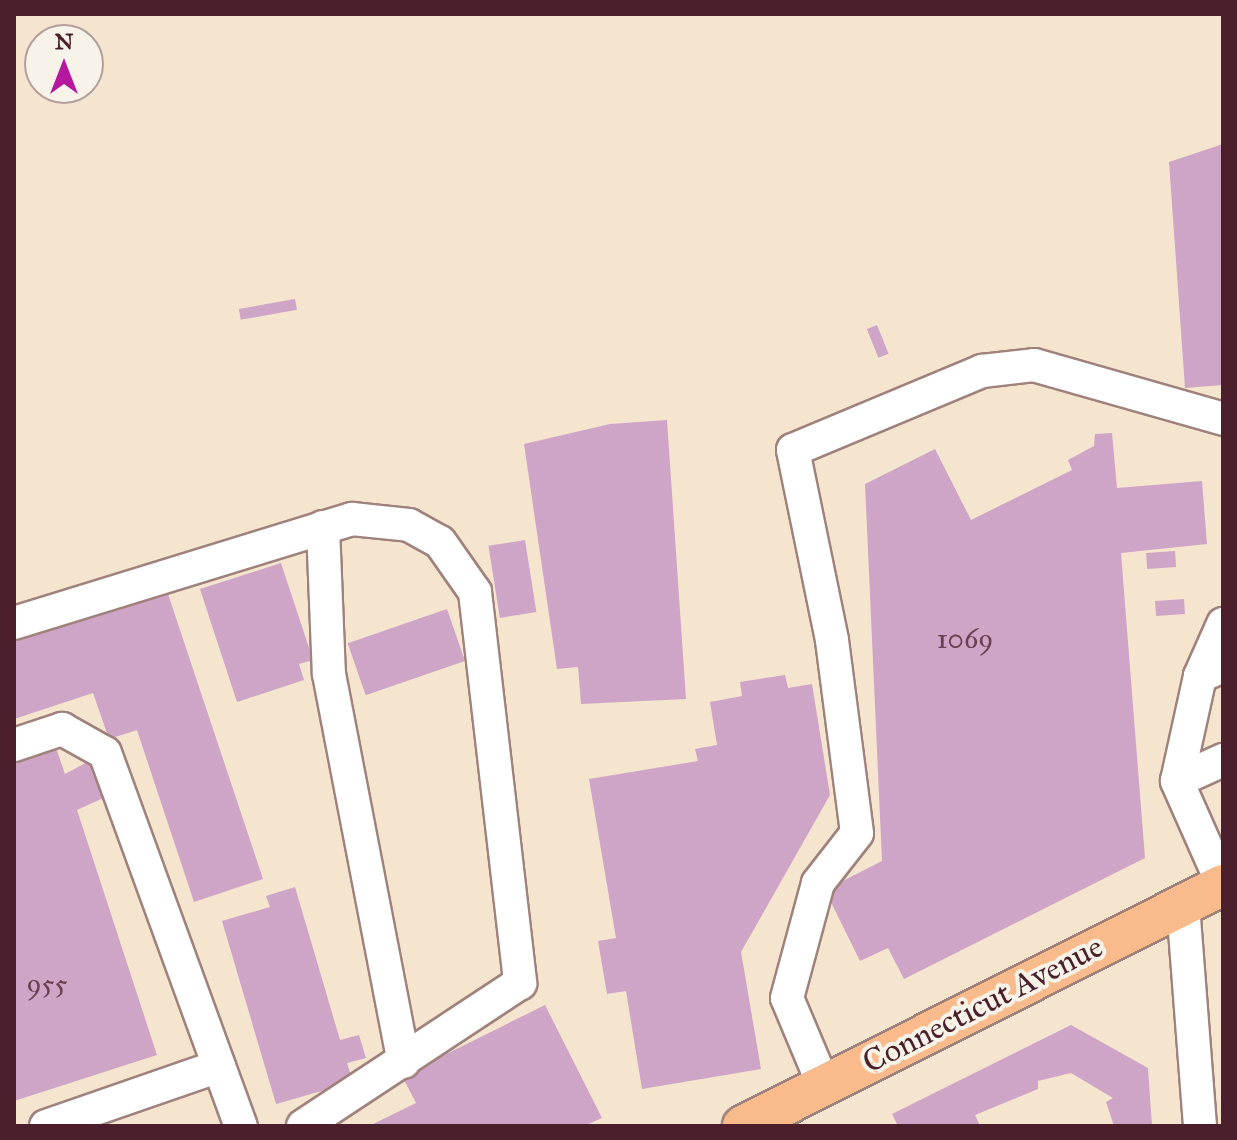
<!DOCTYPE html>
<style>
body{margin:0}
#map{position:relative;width:1237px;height:1140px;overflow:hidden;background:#f5e5cf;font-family:"IM FELL Great Primer",serif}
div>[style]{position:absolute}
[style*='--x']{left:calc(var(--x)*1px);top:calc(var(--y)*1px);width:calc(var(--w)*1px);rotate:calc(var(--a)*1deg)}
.building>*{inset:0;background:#cea4c7;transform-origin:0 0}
.roads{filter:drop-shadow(2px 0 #a0827d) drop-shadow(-2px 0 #a0827d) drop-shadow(0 2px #a0827d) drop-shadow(0 -2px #a0827d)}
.minor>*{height:32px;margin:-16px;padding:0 16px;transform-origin:16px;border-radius:16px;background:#fff}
.major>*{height:40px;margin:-20px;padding:0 20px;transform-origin:20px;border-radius:20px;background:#fabb8c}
span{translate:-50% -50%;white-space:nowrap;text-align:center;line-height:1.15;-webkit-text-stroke:8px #f7f3e8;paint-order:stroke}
.number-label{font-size:28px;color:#6b4052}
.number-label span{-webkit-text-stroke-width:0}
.street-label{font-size:32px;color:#4a1f2b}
.frame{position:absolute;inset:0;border:16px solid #4a1f2b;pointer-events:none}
.north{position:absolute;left:24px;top:24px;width:80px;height:80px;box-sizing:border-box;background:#f7f3e8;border:2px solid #b29e9c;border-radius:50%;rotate:0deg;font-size:22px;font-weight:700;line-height:32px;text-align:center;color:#4a1f2b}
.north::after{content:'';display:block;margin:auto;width:28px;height:36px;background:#b5179e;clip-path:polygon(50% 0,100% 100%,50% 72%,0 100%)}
</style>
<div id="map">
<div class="building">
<div style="clip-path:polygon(1223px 144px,1223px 385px,1185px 388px,1169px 162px)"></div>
<div style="left:295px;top:299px;width:11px;height:57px;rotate:80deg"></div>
<div style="left:877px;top:325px;width:31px;height:11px;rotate:68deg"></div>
<div style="clip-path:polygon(667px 420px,686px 699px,581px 704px,578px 667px,557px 669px,524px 444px,610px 424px)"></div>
<div style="clip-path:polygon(1112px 433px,1117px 488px,1202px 481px,1207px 544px,1121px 553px,1145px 858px,904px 979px,888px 948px,860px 961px,825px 890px,882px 861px,865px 484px,935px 449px,971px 520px,1072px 470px,1068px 460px,1094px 446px,1095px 434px)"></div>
<div style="left:525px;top:540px;width:73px;height:37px;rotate:81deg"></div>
<div style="left:1175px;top:551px;width:16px;height:29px;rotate:86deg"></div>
<div style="clip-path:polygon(281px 563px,313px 660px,299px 664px,304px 680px,237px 702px,200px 589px)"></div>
<div style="clip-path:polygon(167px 591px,263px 879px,194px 902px,137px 730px,109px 739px,93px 693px,14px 719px,14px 642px)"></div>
<div style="left:1184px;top:599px;width:15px;height:29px;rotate:86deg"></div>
<div style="left:447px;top:609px;width:55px;height:105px;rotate:71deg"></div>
<div style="clip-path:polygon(785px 675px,788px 688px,812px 684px,830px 795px,741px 952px,761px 1069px,642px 1089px,626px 991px,607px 994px,598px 941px,616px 938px,589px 779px,698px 761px,695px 749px,717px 745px,710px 702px,742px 696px,740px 682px)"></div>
<div style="clip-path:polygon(56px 748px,65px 774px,93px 759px,112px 794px,77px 810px,157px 1055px,14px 1101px,14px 762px)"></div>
<div style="clip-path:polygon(295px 887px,340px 1040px,359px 1035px,366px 1058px,347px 1063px,353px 1082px,276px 1104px,222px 921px,270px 907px,266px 896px)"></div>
<div style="clip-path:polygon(545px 1005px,602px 1118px,584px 1126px,369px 1126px,416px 1103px,402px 1076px)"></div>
<div style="clip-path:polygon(1071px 1025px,1148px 1068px,1152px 1126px,1114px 1126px,1106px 1102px,1113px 1098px,1071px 1073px,1038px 1081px,1038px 1089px,975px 1115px,980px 1126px,898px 1126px,892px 1114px)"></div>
</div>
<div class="roads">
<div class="minor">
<div style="--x:323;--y:527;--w:147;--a:87.7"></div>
<div style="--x:329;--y:674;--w:395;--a:79.1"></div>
<div style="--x:14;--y:623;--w:354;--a:-17.1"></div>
<div style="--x:352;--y:519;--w:57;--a:6"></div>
<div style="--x:409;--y:525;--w:35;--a:29"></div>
<div style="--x:440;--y:542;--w:61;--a:55"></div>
<div style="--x:475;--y:592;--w:394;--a:83.4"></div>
<div style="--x:520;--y:983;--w:260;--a:146.6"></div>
<div style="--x:1200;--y:676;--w:57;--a:-66.1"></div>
<div style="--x:14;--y:745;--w:51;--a:-18.4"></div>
<div style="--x:62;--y:729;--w:49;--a:29.2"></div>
<div style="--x:105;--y:753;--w:397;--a:70"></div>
<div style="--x:1177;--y:781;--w:107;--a:-77.6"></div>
<div style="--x:1200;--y:676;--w:25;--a:-23"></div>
<div style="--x:1223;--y:885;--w:114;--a:-113.9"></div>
<div style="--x:1177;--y:781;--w:51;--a:-24.5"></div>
<div style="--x:1183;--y:905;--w:222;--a:85.6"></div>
<div style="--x:824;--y:1086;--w:95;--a:-112.8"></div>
<div style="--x:787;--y:998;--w:119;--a:-74.9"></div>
<div style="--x:818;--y:883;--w:63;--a:-52"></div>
<div style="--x:857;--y:833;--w:195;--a:-97.4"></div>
<div style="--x:832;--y:640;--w:194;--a:-101.6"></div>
<div style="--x:793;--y:450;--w:205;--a:-22.7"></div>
<div style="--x:982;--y:371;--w:52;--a:-6.6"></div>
<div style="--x:1034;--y:365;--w:197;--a:15.9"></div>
<div style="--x:46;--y:1126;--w:183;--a:-19.1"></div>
</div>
<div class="major">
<div style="--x:743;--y:1126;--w:537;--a:-26.66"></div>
</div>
</div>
<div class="number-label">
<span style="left:965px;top:639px">1069</span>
<span style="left:47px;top:984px">955</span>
</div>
<div class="street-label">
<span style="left:983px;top:1005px;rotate:-27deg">Connecticut Avenue</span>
</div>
<div class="frame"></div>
<div class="north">N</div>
</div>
